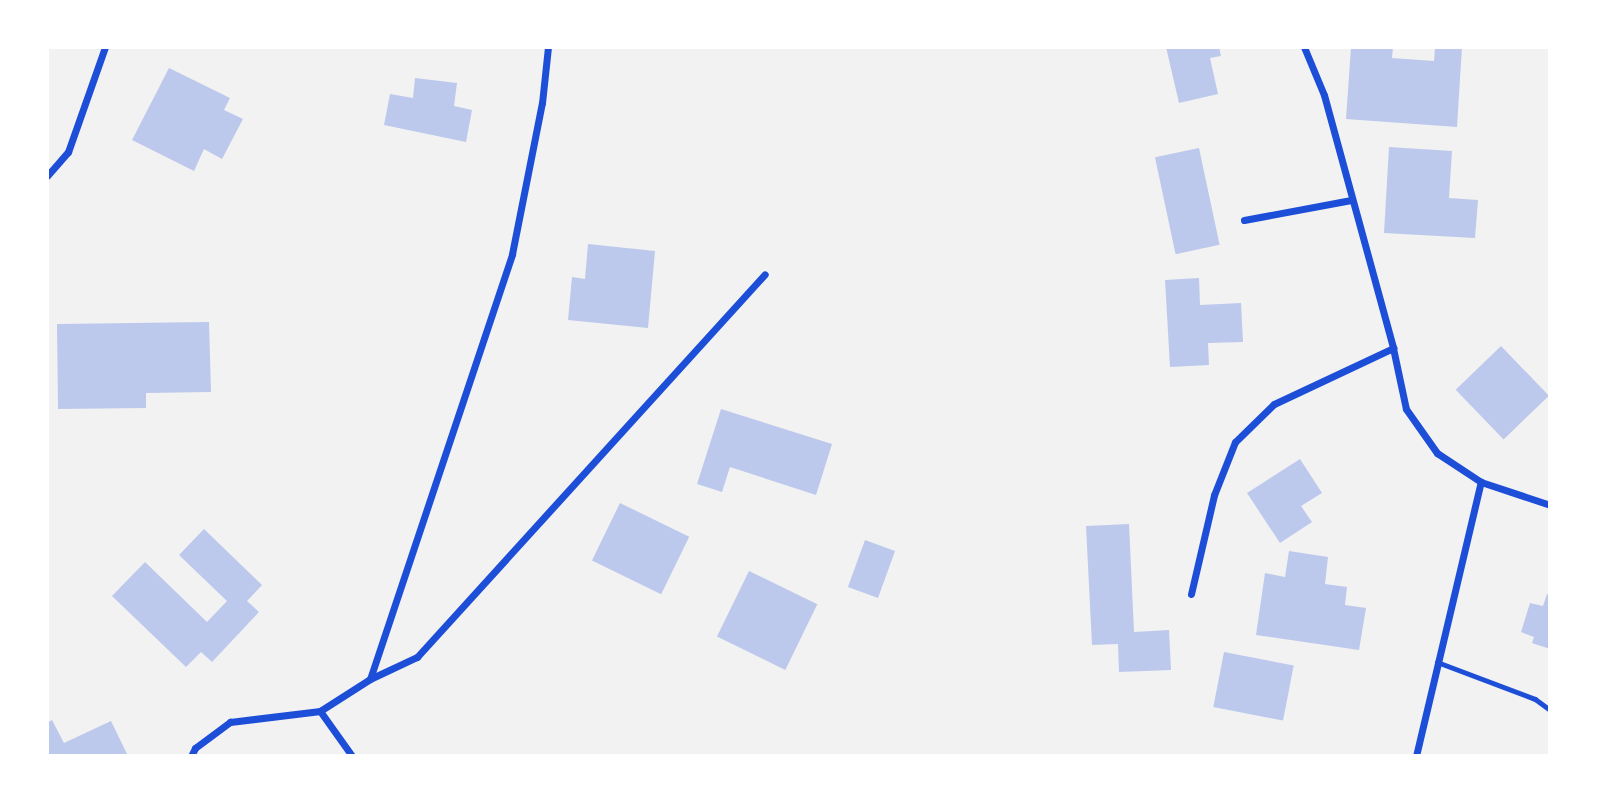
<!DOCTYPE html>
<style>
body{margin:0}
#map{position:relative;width:1597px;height:803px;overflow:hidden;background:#f2f2f2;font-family:Raleway,sans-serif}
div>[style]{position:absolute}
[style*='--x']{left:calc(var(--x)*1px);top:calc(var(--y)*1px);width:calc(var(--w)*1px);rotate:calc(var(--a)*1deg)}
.building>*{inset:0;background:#bdc9ec;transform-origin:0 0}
.service>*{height:5px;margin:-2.5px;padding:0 2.5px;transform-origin:2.5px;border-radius:2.5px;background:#1d4ed8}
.minor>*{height:7px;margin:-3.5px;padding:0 3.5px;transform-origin:3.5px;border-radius:3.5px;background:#1d4ed8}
span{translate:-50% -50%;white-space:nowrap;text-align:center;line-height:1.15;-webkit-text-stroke:5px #fff;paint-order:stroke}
.frame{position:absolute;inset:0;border:49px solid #fff;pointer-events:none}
</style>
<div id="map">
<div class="building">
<div style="clip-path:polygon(1166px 47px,1219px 47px,1221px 56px,1210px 58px,1218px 94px,1179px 103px)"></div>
<div style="clip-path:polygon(1351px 47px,1393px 47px,1392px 58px,1434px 61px,1435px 47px,1462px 47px,1457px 127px,1346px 119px)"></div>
<div style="clip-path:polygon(169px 68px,230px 98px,224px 110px,243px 119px,222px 159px,204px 149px,194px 171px,132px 140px)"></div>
<div style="clip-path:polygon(415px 78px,457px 83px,454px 106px,472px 110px,466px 142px,384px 125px,390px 94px,413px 98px)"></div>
<div style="clip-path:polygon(1389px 147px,1452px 151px,1449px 198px,1478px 200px,1475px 238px,1384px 233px)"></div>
<div style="left:1199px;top:148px;width:99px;height:45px;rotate:78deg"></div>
<div style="clip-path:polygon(588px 244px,655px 251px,648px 328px,568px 320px,572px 277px,585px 279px)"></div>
<div style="clip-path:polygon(1199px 278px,1200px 305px,1241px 303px,1243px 342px,1208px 343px,1209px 365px,1170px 367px,1165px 280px)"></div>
<div style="clip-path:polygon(209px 322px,211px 392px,146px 393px,146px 408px,58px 409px,57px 324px)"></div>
<div style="left:1501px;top:346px;width:69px;height:63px;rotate:46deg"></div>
<div style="clip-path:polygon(721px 409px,832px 444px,816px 495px,730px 467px,722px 492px,697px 484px)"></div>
<div style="clip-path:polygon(1300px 459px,1322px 493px,1301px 506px,1312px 522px,1280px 543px,1247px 493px)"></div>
<div style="left:620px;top:503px;width:77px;height:64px;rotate:26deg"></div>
<div style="clip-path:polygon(1129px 524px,1134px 632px,1169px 630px,1171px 670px,1119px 672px,1118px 644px,1092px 645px,1086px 526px)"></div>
<div style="clip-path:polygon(204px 529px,262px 585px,247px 601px,259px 612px,212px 662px,201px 652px,186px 667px,112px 596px,145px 562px,207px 622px,227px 601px,179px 555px)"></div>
<div style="left:865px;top:540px;width:32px;height:50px;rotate:20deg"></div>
<div style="clip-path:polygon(1289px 551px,1328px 557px,1325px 584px,1347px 587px,1345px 605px,1366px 608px,1359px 650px,1256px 635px,1265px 573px,1285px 577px)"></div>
<div style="left:749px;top:571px;width:76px;height:73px;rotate:26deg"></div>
<div style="clip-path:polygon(1547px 594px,1550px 595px,1550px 649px,1532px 643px,1534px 637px,1521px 632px,1530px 603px,1543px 606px)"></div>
<div style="left:1224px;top:652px;width:71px;height:56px;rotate:11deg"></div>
<div style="clip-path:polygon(52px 720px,64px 743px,111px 721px,128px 756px,47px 756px,47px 723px)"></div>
</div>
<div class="service">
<div style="--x:1437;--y:662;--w:105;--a:20.7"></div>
<div style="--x:1535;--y:699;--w:19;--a:36"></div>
</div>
<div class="minor">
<div style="--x:1304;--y:47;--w:52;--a:67.4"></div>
<div style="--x:1324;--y:95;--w:262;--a:74.7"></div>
<div style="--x:1393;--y:348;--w:62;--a:78"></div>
<div style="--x:1406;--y:409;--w:54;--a:54.8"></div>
<div style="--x:1437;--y:453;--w:53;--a:33.4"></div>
<div style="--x:47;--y:176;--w:32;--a:-49"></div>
<div style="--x:68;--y:152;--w:111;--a:-70.6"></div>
<div style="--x:1244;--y:220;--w:109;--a:-10.6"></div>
<div style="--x:1191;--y:594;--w:102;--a:-76.9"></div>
<div style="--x:1214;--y:495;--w:57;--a:-68.4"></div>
<div style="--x:1235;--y:442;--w:54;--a:-44.3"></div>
<div style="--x:1274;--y:404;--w:132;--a:-25.2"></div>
<div style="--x:370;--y:679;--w:52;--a:-25.1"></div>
<div style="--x:417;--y:657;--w:517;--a:-47.74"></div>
<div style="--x:320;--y:711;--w:55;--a:54.6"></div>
<div style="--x:191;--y:756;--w:9;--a:-63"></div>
<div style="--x:195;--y:748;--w:44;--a:-36.6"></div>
<div style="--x:230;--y:722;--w:91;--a:-7"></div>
<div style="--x:320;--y:711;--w:59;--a:-32.6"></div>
<div style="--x:370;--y:679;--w:448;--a:-71.5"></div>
<div style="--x:512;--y:254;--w:154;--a:-78.8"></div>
<div style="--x:542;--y:103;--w:56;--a:-83.9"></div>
<div style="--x:1416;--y:756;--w:282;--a:-76.7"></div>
<div style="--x:1481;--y:482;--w:73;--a:18.4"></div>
</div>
<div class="frame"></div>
</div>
